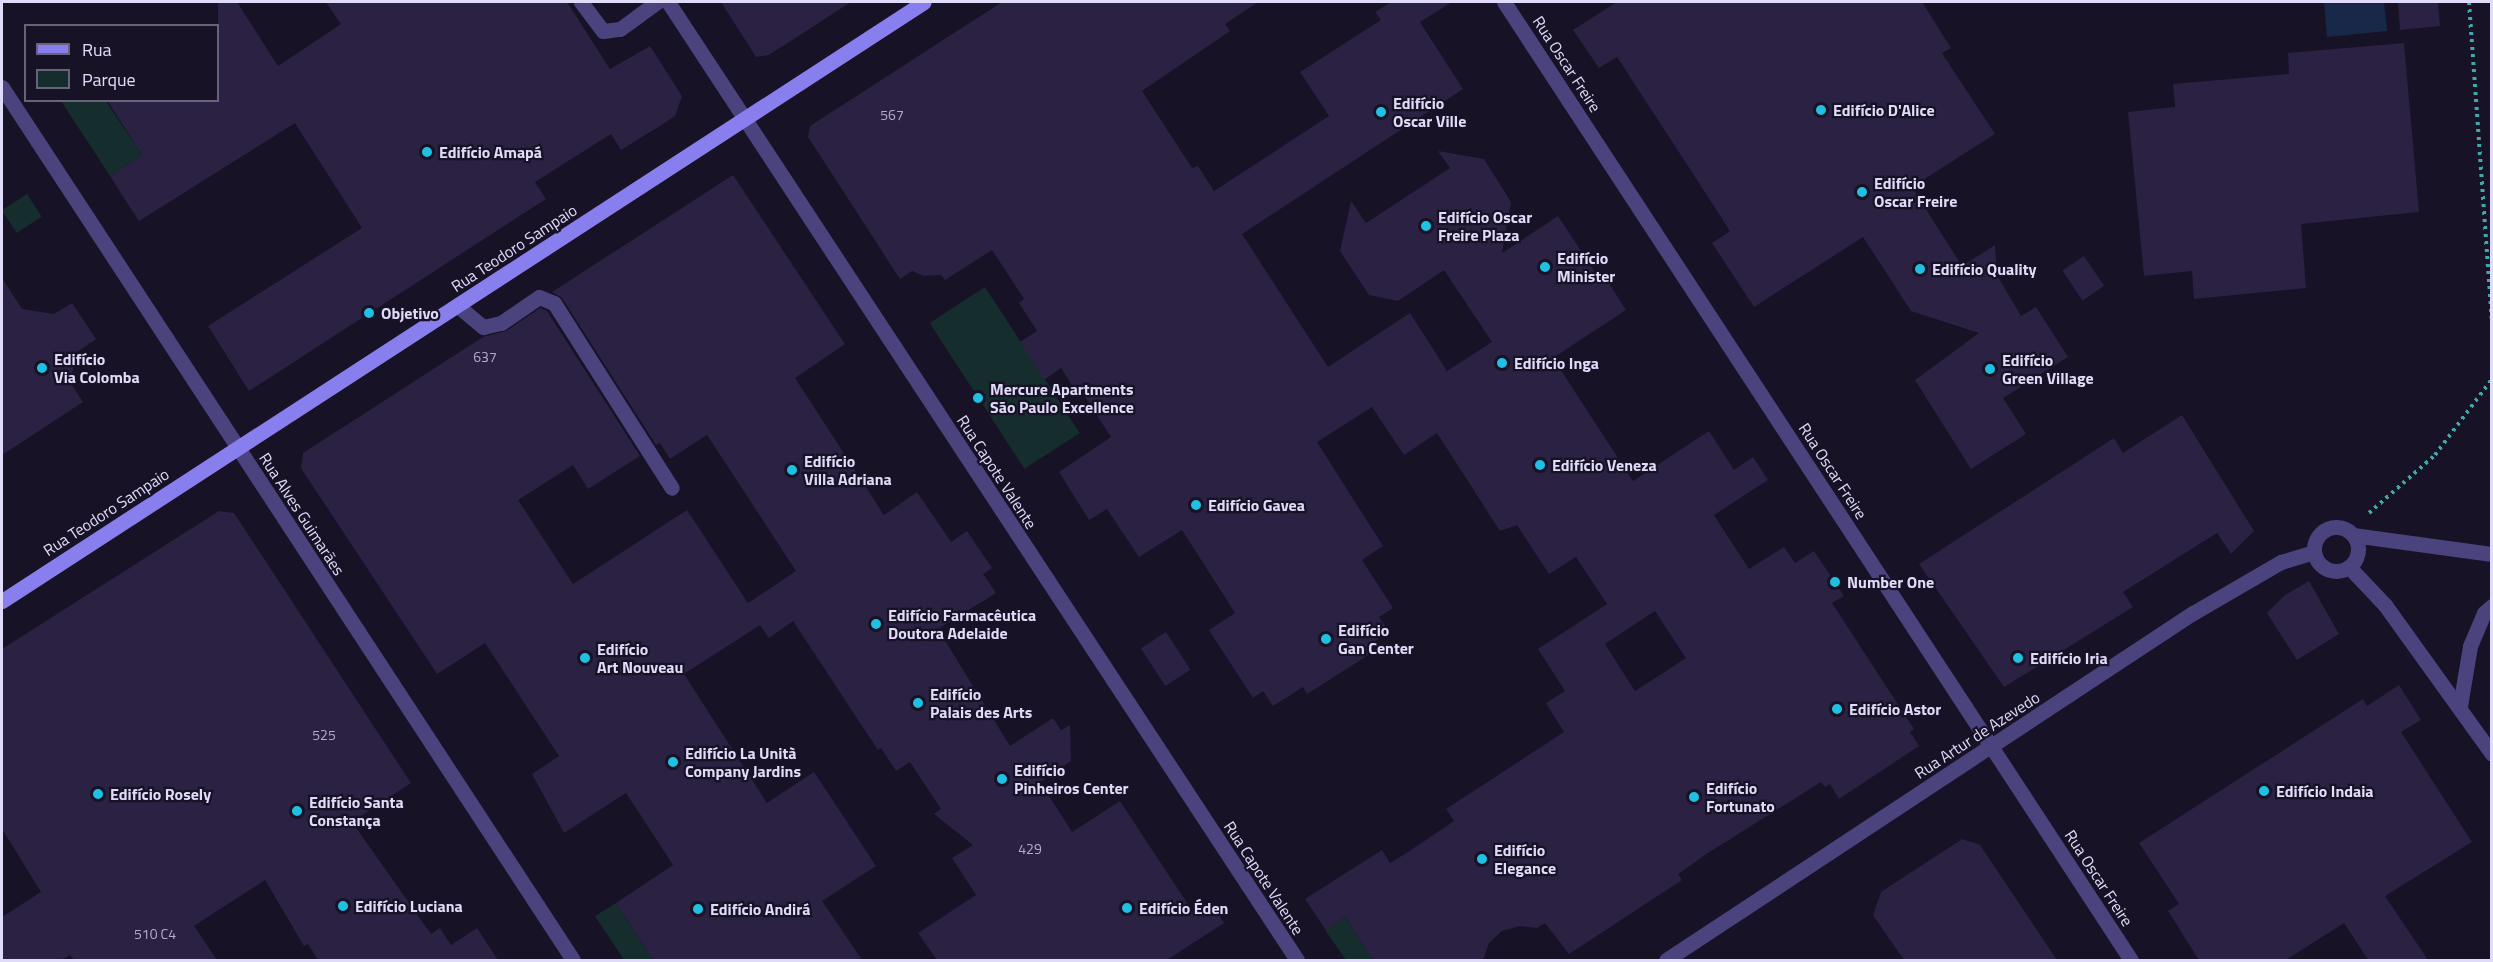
<!DOCTYPE html>
<meta charset="utf-8">
<style>
body{margin:0}
#map{position:relative;width:2493px;height:962px;overflow:hidden;background:#171225;font-family:"Titillium Web",sans-serif}
div>[style]{position:absolute}
[style*='--x']{left:calc(var(--x)*1px);top:calc(var(--y)*1px);width:calc(var(--w)*1px);rotate:calc(var(--a)*1deg)}
.green>*{inset:0;background:#162d2e;transform-origin:0 0}
.water>*{inset:0;background:#172849}
.building>*{inset:0;background:#2a2143;transform-origin:0 0}
.path>*{height:4px;margin-top:-2px;transform-origin:0;background:repeating-linear-gradient(90deg,#3fa9aa 0 3px,transparent 0 7.5px)}
.service>*{height:15px;margin:-7.5px;padding:0 7.5px;transform-origin:7.5px;border-radius:7.5px;background:#4a437e}
.service>.ring{margin:-7.5px;padding:0;box-sizing:content-box;background:none;border:15px solid #4a437e;border-radius:50%}
.minor>*{height:15px;margin:-7.5px;padding:0 7.5px;transform-origin:7.5px;border-radius:7.5px;background:#4a437e}
.tertiary>*{height:15px;margin:-7.5px;padding:0 7.5px;transform-origin:7.5px;border-radius:7.5px;background:#4a437e}
.secondary>*{height:15px;margin:-7.5px;padding:0 7.5px;transform-origin:7.5px;border-radius:7.5px;background:#897eee}
.dots>*{width:16px;height:16px;translate:-50% -50%;box-sizing:border-box;border:3px solid #171225;border-radius:50%}
span{translate:-50% -50%;white-space:nowrap;text-align:center;line-height:1.15;-webkit-text-stroke:4.5px #171225;paint-order:stroke}
.number-label{font-size:14px;color:#b3accc}
.number-label span{-webkit-text-stroke-width:0}
.street-label{font-size:16px;color:#e1dbfa}
.poi-label{font-size:16px;color:#e1dbfa;font-weight:700}
.left{translate:0 -50%;text-align:left}
.frame{position:absolute;inset:0;border:3px solid #e1dbfa;pointer-events:none}
.legend{position:absolute;left:24px;top:24px;width:195px;height:78px;box-sizing:border-box;background:#171225;border:2px solid #68627a;margin:0;padding:8px 10px;list-style:none;font-size:18px;color:#e1dbfa}
.legend li{display:flex;align-items:center;gap:12px;height:30px}
.legend b{width:30px;border:2px solid #68627a}
</style>
<div id="map">
<div class="green">
<div style="clip-path:polygon(61px 101px,106px 101px,142px 155px,110px 176px)"></div>
<div style="left:27px;top:194px;width:27px;height:30px;rotate:57deg"></div>
<div style="left:985px;top:287px;width:174px;height:66px;rotate:57deg"></div>
<div style="clip-path:polygon(616px 903px,653px 960px,624px 960px,595px 916px)"></div>
<div style="clip-path:polygon(1345px 917px,1373px 960px,1346px 960px,1325px 930px)"></div>
</div>
<div class="water">
<div style="clip-path:polygon(2324px 2px,2384px 2px,2387px 31px,2327px 37px)"></div>
</div>
<div class="building">
<div style="clip-path:polygon(218px 2px,237px 2px,278px 66px,341px 24px,326px 2px,567px 2px,610px 69px,650px 46px,682px 96px,675px 116px,663px 124px,621px 150px,611px 134px,535px 182px,546px 199px,249px 391px,208px 326px,362px 228px,295px 123px,139px 221px,124px 198px,110px 176px,142px 155px,107px 100px,218px 100px)"></div>
<div style="clip-path:polygon(721px 2px,851px 2px,769px 55px,756px 57px)"></div>
<div style="clip-path:polygon(evenodd,1002px 2px,1258px 2px,1225px 24px,1230px 31px,1142px 91px,1192px 168px,1198px 166px,1214px 191px,1329px 116px,1300px 72px,1381px 20px,1375px 12px,1391px 2px,1452px 2px,1420px 22px,1463px 89px,1242px 234px,1328px 367px,1410px 313px,1447px 371px,1492px 342px,1444px 270px,1398px 301px,1369px 295px,1340px 251px,1351px 201px,1366px 223px,1450px 168px,1438px 151px,1484px 159px,1511px 202px,1502px 253px,1558px 216px,1596px 274px,1601px 271px,1626px 310px,1553px 358px,1633px 481px,1709px 431px,1734px 470px,1753px 457px,1768px 480px,1714px 515px,1749px 569px,1784px 547px,1795px 563px,1814px 551px,1844px 596px,1832px 603px,1914px 729px,1910px 732px,1919px 746px,1839px 799px,1830px 784px,1825px 787px,1821px 782px,1708px 853px,1678px 874px,1682px 880px,1569px 954px,1545px 923px,1537px 928px,1520px 926px,1502px 931px,1489px 943px,1483px 960px,1373px 960px,1345px 917px,1326px 930px,1305px 899px,1382px 850px,1390px 863px,1408px 852px,1454px 821px,1446px 809px,1564px 732px,1546px 703px,1565px 691px,1538px 649px,1607px 604px,1576px 557px,1549px 574px,1517px 525px,1500px 531px,1437px 433px,1404px 455px,1372px 407px,1317px 442px,1383px 546px,1362px 560px,1393px 608px,1379px 617px,1389px 632px,1366px 647px,1370px 654px,1307px 694px,1303px 687px,1273px 706px,1263px 691px,1253px 698px,1209px 630px,1235px 613px,1182px 530px,1139px 557px,1107px 509px,1089px 520px,1059px 472px,1111px 437px,1084px 395px,1080px 398px,1061px 368px,1044px 380px,1020px 342px,1037px 331px,1019px 303px,1024px 299px,992px 250px,945px 280px,941px 275px,924px 276px,912px 271px,900px 279px,808px 137px,810px 126px,1002px 2px,1655px 611px,1686px 658px,1635px 691px,1605px 644px,1655px 611px)"></div>
<div style="clip-path:polygon(1617px 2px,1922px 2px,1951px 48px,1942px 53px,1995px 134px,1912px 187px,1962px 266px,1995px 245px,1997px 275px,2021px 316px,2036px 307px,2068px 357px,2003px 398px,2026px 434px,1971px 469px,1915px 380px,1979px 333px,1911px 311px,1863px 237px,1754px 307px,1712px 243px,1730px 231px,1673px 143px,1617px 57px,1599px 68px,1573px 30px)"></div>
<div style="clip-path:polygon(2398px 2px,2438px 2px,2440px 26px,2400px 30px)"></div>
<div style="clip-path:polygon(2404px 43px,2419px 212px,2301px 224px,2306px 288px,2194px 299px,2192px 271px,2144px 276px,2128px 112px,2175px 107px,2173px 84px,2289px 74px,2288px 53px)"></div>
<div style="clip-path:polygon(733px 175px,845px 344px,795px 378px,884px 515px,917px 492px,951px 542px,967px 531px,992px 568px,983px 574px,996px 593px,938px 629px,1010px 746px,1053px 718px,1061px 730px,1070px 725px,1071px 761px,1040px 782px,1072px 832px,1120px 801px,1193px 912px,1211px 901px,1224px 923px,1167px 960px,937px 960px,918px 933px,976px 895px,952px 858px,973px 845px,934px 814px,941px 809px,910px 762px,896px 771px,881px 748px,878px 750px,793px 621px,769px 638px,760px 625px,684px 674px,767px 803px,814px 772px,876px 866px,822px 901px,862px 960px,653px 960px,616px 903px,673px 865px,626px 793px,564px 833px,532px 774px,559px 756px,485px 643px,437px 674px,301px 468px,303px 453px,483px 337px,506px 331px,540px 308px,547px 311px,640px 456px,588px 489px,573px 465px,518px 500px,573px 584px,687px 510px,748px 603px,796px 571px,707px 435px,670px 459px,660px 443px,656px 445px,562px 298px,552px 292px)"></div>
<div style="left:2084px;top:256px;width:36px;height:26px;rotate:56deg"></div>
<div style="clip-path:polygon(2px 278px,22px 309px,54px 314px,72px 303px,96px 339px,77px 352px,70px 382px,83px 402px,2px 455px)"></div>
<div style="clip-path:polygon(2182px 415px,2254px 531px,2231px 554px,2217px 533px,2123px 592px,2133px 607px,2004px 687px,1919px 564px,2114px 438px,2123px 453px)"></div>
<div style="clip-path:polygon(219px 511px,234px 513px,411px 783px,352px 822px,431px 934px,440px 928px,451px 945px,477px 928px,498px 960px,318px 960px,308px 944px,304px 946px,265px 880px,194px 926px,217px 960px,74px 960px,70px 955px,61px 960px,2px 960px,2px 917px,41px 892px,2px 829px,2px 649px)"></div>
<div style="clip-path:polygon(2309px 581px,2339px 634px,2297px 660px,2267px 613px,2285px 595px)"></div>
<div style="left:1166px;top:632px;width:45px;height:30px;rotate:57deg"></div>
<div style="clip-path:polygon(2399px 685px,2421px 720px,2401px 732px,2472px 842px,2385px 896px,2428px 960px,2368px 960px,2344px 923px,2286px 960px,2199px 960px,2168px 911px,2179px 904px,2139px 843px,2363px 699px,2367px 706px)"></div>
<div style="clip-path:polygon(1962px 839px,1980px 845px,2057px 960px,1904px 960px,1873px 915px,1881px 892px)"></div>
</div>
<div class="path">
<div style="--x:2469;--y:2;--w:324;--a:85.9"></div>
<div style="--x:2369;--y:513;--w:88;--a:-41.3"></div>
<div style="--x:2435;--y:455;--w:95;--a:-53.1"></div>
</div>
<div class="service">
<div style="--x:581;--y:2;--w:36;--a:53"></div>
<div style="--x:603;--y:31;--w:17;--a:-7"></div>
<div style="--x:620;--y:29;--w:24;--a:-36"></div>
<div style="--x:458;--y:306;--w:33;--a:40"></div>
<div style="--x:483;--y:327;--w:18;--a:-13"></div>
<div style="--x:501;--y:323;--w:46;--a:-34.4"></div>
<div style="--x:539;--y:297;--w:16;--a:22"></div>
<div style="--x:554;--y:303;--w:219;--a:57.5"></div>
<div class="ring" style="left:2314px;top:527px;width:29px;height:29px"></div>
<div style="--x:2353;--y:535;--w:140;--a:7.8"></div>
<div style="--x:2349;--y:567;--w:52;--a:46.5"></div>
<div style="--x:2385;--y:605;--w:183;--a:54.3"></div>
<div style="--x:2460;--y:706;--w:61;--a:-80.5"></div>
<div style="--x:2470;--y:646;--w:36;--a:-67"></div>
<div style="--x:2484;--y:613;--w:11;--a:-41"></div>
</div>
<div class="minor">
<div style="--x:668;--y:2;--w:1146;--a:56.71"></div>
<div style="--x:639;--y:15;--w:22;--a:-36"></div>
<div style="--x:2;--y:87;--w:1043;--a:56.81"></div>
<div style="--x:1991;--y:746;--w:242;--a:-33.4"></div>
<div style="--x:2193;--y:613;--w:102;--a:-30.1"></div>
<div style="--x:2281;--y:562;--w:34;--a:-17"></div>
</div>
<div class="tertiary">
<div style="--x:1504;--y:2;--w:1145;--a:56.8"></div>
<div style="--x:1666;--y:960;--w:389;--a:-33.4"></div>
</div>
<div class="secondary">
<div style="--x:2;--y:601;--w:1099;--a:-33.01"></div>
</div>
<div class="dots">
<div style="left:1821px;top:110px;background:#1fc0e2"></div>
<div style="left:1381px;top:112px;background:#1fc0e2"></div>
<div style="left:427px;top:152px;background:#1fc0e2"></div>
<div style="left:1862px;top:192px;background:#1fc0e2"></div>
<div style="left:1426px;top:226px;background:#1fc0e2"></div>
<div style="left:1545px;top:267px;background:#1fc0e2"></div>
<div style="left:1920px;top:269px;background:#1fc0e2"></div>
<div style="left:369px;top:313px;background:#1fc0e2"></div>
<div style="left:1502px;top:363px;background:#1fc0e2"></div>
<div style="left:42px;top:368px;background:#1fc0e2"></div>
<div style="left:1990px;top:369px;background:#1fc0e2"></div>
<div style="left:978px;top:398px;background:#1fc0e2"></div>
<div style="left:1540px;top:465px;background:#1fc0e2"></div>
<div style="left:792px;top:470px;background:#1fc0e2"></div>
<div style="left:1196px;top:505px;background:#1fc0e2"></div>
<div style="left:1835px;top:582px;background:#1fc0e2"></div>
<div style="left:876px;top:624px;background:#1fc0e2"></div>
<div style="left:1326px;top:639px;background:#1fc0e2"></div>
<div style="left:585px;top:658px;background:#1fc0e2"></div>
<div style="left:2018px;top:658px;background:#1fc0e2"></div>
<div style="left:918px;top:703px;background:#1fc0e2"></div>
<div style="left:1837px;top:709px;background:#1fc0e2"></div>
<div style="left:673px;top:762px;background:#1fc0e2"></div>
<div style="left:1002px;top:779px;background:#1fc0e2"></div>
<div style="left:2264px;top:791px;background:#1fc0e2"></div>
<div style="left:98px;top:794px;background:#1fc0e2"></div>
<div style="left:1694px;top:797px;background:#1fc0e2"></div>
<div style="left:297px;top:811px;background:#1fc0e2"></div>
<div style="left:1482px;top:859px;background:#1fc0e2"></div>
<div style="left:343px;top:906px;background:#1fc0e2"></div>
<div style="left:1127px;top:908px;background:#1fc0e2"></div>
<div style="left:698px;top:909px;background:#1fc0e2"></div>
</div>
<div class="number-label">
<span style="left:892px;top:115px">567</span>
<span style="left:485px;top:357px">637</span>
<span style="left:324px;top:735px">525</span>
<span style="left:1030px;top:849px">429</span>
<span style="left:155px;top:934px">510 C4</span>
</div>
<div class="street-label">
<span style="left:1567px;top:64px;rotate:57deg">Rua Oscar Freire</span>
<span style="left:514px;top:248px;rotate:-33deg">Rua Teodoro Sampaio</span>
<span style="left:1833px;top:471px;rotate:57deg">Rua Oscar Freire</span>
<span style="left:997px;top:472px;rotate:57deg">Rua Capote Valente</span>
<span style="left:106px;top:512px;rotate:-33deg">Rua Teodoro Sampaio</span>
<span style="left:302px;top:514px;rotate:57deg">Rua Alves Guimarães</span>
<span style="left:1977px;top:735px;rotate:-33deg">Rua Artur de Azevedo</span>
<span style="left:1264px;top:878px;rotate:57deg">Rua Capote Valente</span>
<span style="left:2099px;top:878px;rotate:57deg">Rua Oscar Freire</span>
</div>
<div class="poi-label">
<span class="left" style="left:1393px;top:112px">Edifício<br>Oscar Ville</span>
<span class="left" style="left:1833px;top:110px">Edifício D'Alice</span>
<span class="left" style="left:439px;top:152px">Edifício Amapá</span>
<span class="left" style="left:1874px;top:192px">Edifício<br>Oscar Freire</span>
<span class="left" style="left:1438px;top:226px">Edifício Oscar<br>Freire Plaza</span>
<span class="left" style="left:1557px;top:267px">Edifício<br>Minister</span>
<span class="left" style="left:1932px;top:269px">Edifício Quality</span>
<span class="left" style="left:381px;top:313px">Objetivo</span>
<span class="left" style="left:54px;top:368px">Edifício<br>Via Colomba</span>
<span class="left" style="left:2002px;top:369px">Edifício<br>Green Village</span>
<span class="left" style="left:1514px;top:363px">Edifício Inga</span>
<span class="left" style="left:990px;top:398px">Mercure Apartments<br>São Paulo Excellence</span>
<span class="left" style="left:804px;top:470px">Edifício<br>Villa Adriana</span>
<span class="left" style="left:1552px;top:465px">Edifício Veneza</span>
<span class="left" style="left:1208px;top:505px">Edifício Gavea</span>
<span class="left" style="left:1847px;top:582px">Number One</span>
<span class="left" style="left:888px;top:624px">Edifício Farmacêutica<br>Doutora Adelaide</span>
<span class="left" style="left:1338px;top:639px">Edifício<br>Gan Center</span>
<span class="left" style="left:597px;top:658px">Edifício<br>Art Nouveau</span>
<span class="left" style="left:2030px;top:658px">Edifício Iria</span>
<span class="left" style="left:930px;top:703px">Edifício<br>Palais des Arts</span>
<span class="left" style="left:1849px;top:709px">Edifício Astor</span>
<span class="left" style="left:685px;top:762px">Edifício La Unità<br>Company Jardins</span>
<span class="left" style="left:1014px;top:779px">Edifício<br>Pinheiros Center</span>
<span class="left" style="left:1706px;top:797px">Edifício<br>Fortunato</span>
<span class="left" style="left:2276px;top:791px">Edifício Indaia</span>
<span class="left" style="left:110px;top:794px">Edifício Rosely</span>
<span class="left" style="left:309px;top:811px">Edifício Santa<br>Constança</span>
<span class="left" style="left:1494px;top:859px">Edifício<br>Elegance</span>
<span class="left" style="left:355px;top:906px">Edifício Luciana</span>
<span class="left" style="left:1139px;top:908px">Edifício Éden</span>
<span class="left" style="left:710px;top:909px">Edifício Andirá</span>
</div>
<div class="frame"></div>
<ul class="legend">
<li><b style="height:8px;background:#897eee"></b>Rua</li>
<li><b style="height:16px;background:#162d2e"></b>Parque</li>
</ul>
</div>
